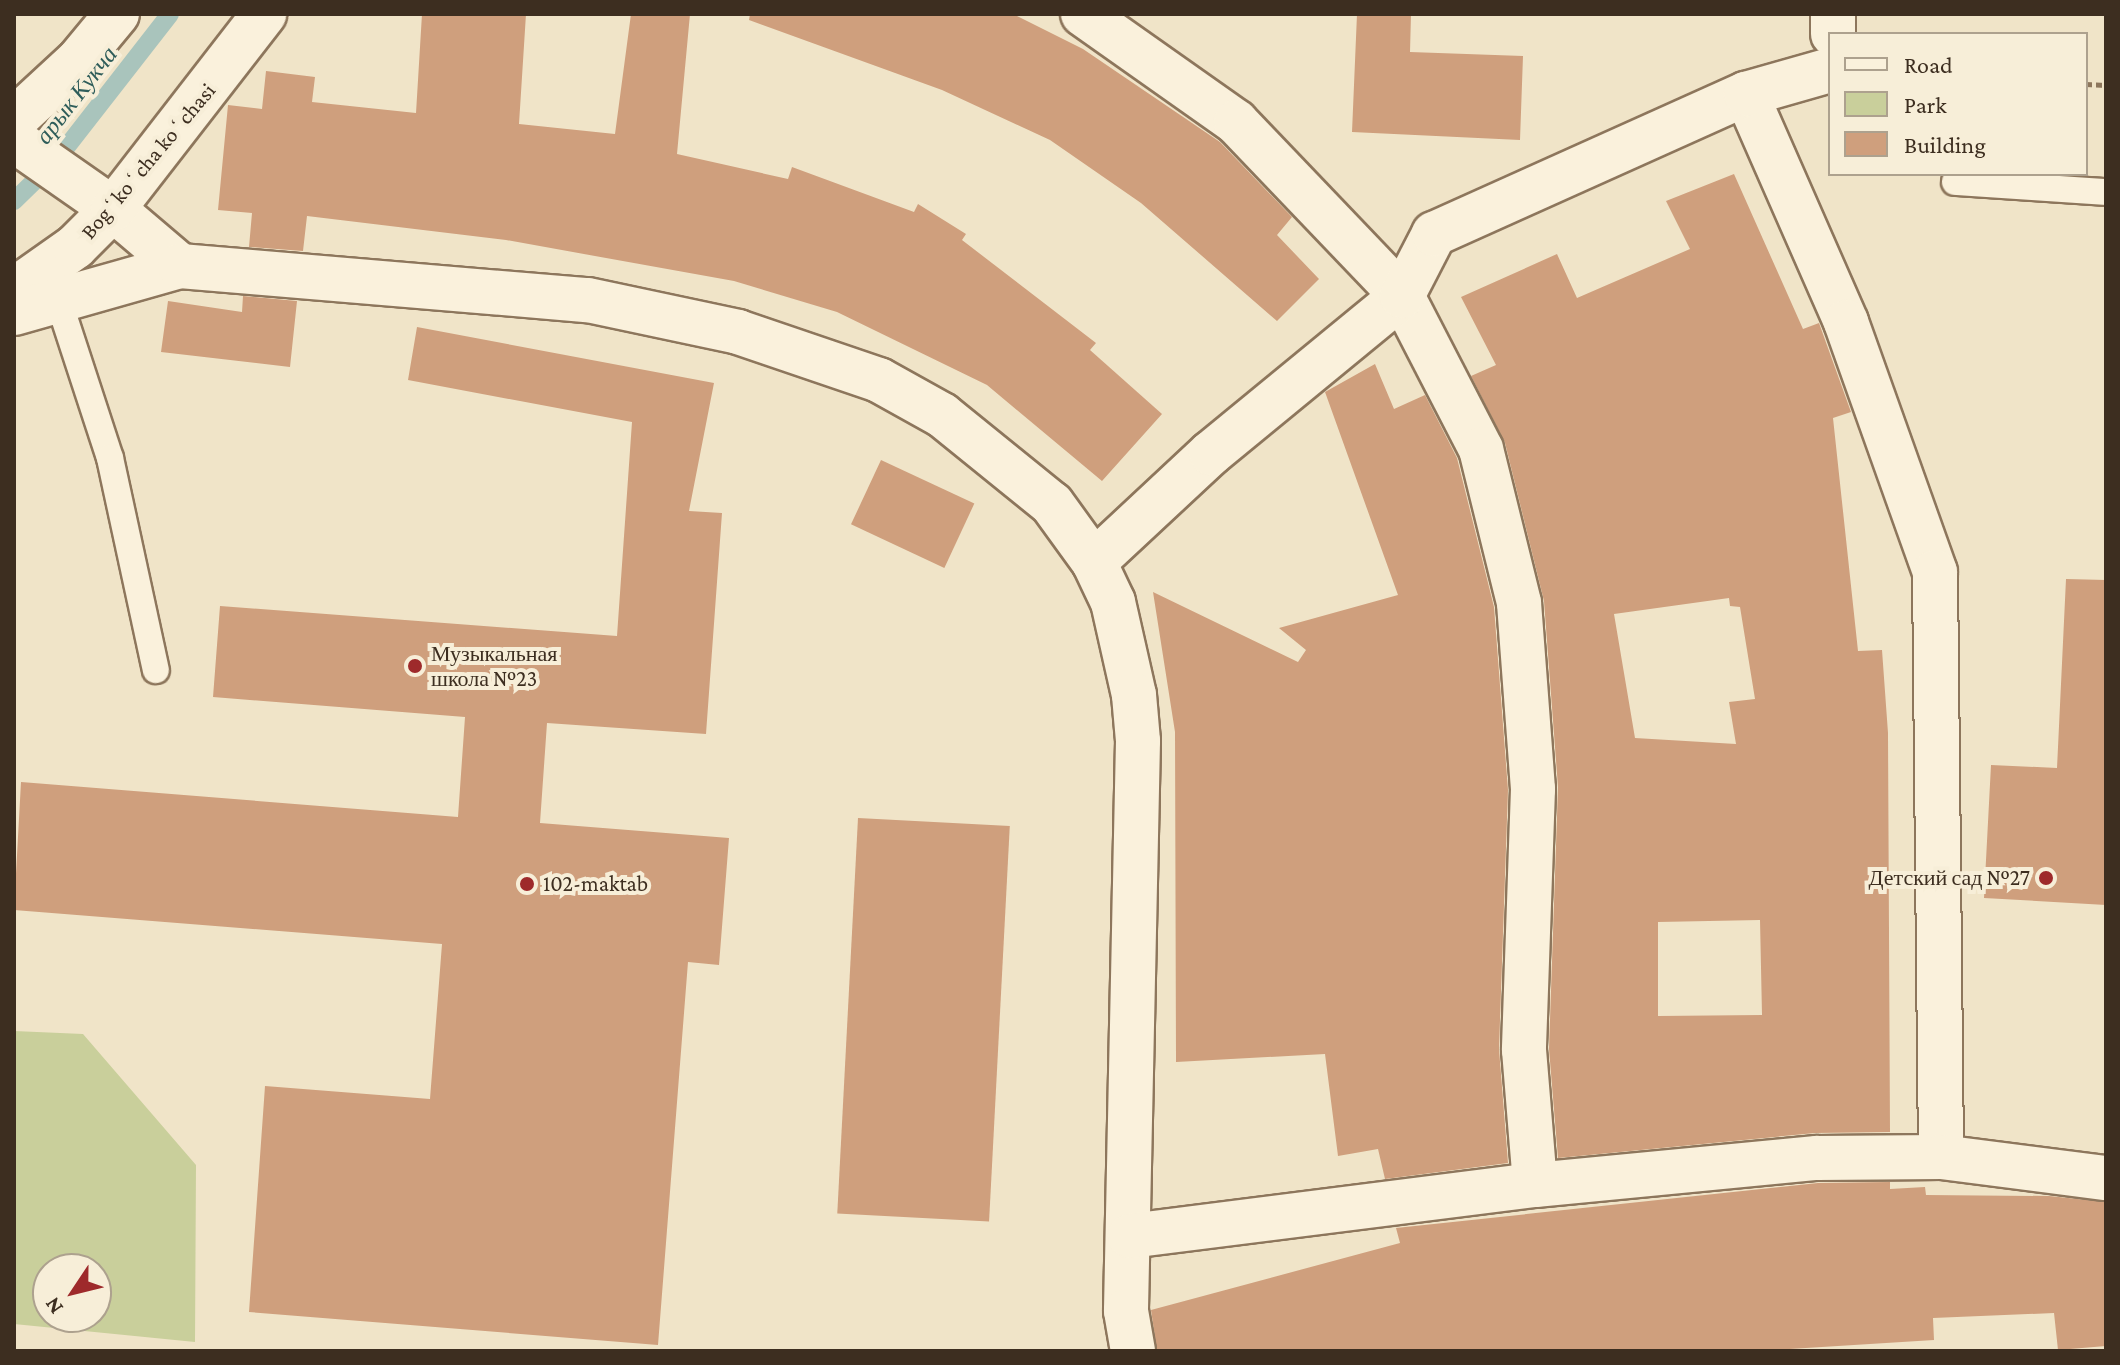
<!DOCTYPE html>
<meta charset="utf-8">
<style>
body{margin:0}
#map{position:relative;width:2120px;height:1365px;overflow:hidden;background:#f0e4c8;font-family:"Crimson Pro",serif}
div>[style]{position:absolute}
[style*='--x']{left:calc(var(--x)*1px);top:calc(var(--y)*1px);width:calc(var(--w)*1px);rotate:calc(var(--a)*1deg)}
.green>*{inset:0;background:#c9cf9b}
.stream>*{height:18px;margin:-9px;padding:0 9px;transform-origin:9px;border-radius:9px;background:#a9c4bc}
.building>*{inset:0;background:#cf9f7d;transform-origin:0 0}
.path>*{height:5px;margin-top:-2.5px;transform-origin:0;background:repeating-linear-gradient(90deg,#8d765c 0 6px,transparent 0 10px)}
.roads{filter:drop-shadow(2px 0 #8d765c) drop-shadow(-2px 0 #8d765c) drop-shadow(0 2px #8d765c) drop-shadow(0 -2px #8d765c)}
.service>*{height:26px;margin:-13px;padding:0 13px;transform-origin:13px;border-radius:13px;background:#faf1dc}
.minor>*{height:44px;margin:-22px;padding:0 22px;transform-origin:22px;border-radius:22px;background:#faf1dc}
.dots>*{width:22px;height:22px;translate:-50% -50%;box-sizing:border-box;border:4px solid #f7eed8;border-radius:50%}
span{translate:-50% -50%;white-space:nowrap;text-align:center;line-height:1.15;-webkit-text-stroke:8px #f7eed8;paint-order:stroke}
.street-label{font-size:22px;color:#3d2e20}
.poi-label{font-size:22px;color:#3d2e20}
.left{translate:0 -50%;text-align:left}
.right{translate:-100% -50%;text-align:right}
.water-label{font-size:24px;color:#2f5d5a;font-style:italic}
.frame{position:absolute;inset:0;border:16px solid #3d2e20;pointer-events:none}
.legend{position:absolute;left:1828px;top:32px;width:260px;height:144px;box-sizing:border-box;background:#f7eed8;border:2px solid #ada18e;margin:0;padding:10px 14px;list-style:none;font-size:24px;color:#3d2e20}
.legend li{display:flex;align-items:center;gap:16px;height:40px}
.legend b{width:40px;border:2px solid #ada18e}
.north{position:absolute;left:32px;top:1253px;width:80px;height:80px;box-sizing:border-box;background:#f7eed8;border:2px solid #ada18e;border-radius:50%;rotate:235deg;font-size:22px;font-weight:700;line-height:32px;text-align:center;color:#3d2e20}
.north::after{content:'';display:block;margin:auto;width:28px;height:36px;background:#9e2a2b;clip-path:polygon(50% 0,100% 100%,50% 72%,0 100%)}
</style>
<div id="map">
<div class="green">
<div style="clip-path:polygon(evenodd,14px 1031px,83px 1034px,196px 1165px,195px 1342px,14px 1324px,14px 1031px,48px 1269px,96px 1269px,96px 1317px,48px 1317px,48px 1269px)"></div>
</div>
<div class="stream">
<div style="--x:14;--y:201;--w:62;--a:-44.3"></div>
<div style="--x:58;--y:158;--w:182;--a:-52.1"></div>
</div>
<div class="building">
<div style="clip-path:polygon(422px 14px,526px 14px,519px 124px,615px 134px,631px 14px,690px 14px,677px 154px,788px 179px,792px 167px,914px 212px,918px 204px,966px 234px,962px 240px,1096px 343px,1090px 350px,1162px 414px,1102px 481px,987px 385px,837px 312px,734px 281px,506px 240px,307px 216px,303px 251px,249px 247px,252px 213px,218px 210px,228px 105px,262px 109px,266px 71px,315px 77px,312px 102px,416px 113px)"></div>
<div style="clip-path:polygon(750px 14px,1013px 14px,1083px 49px,1220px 142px,1292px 217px,1277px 235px,1319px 279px,1277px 321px,1141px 203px,1050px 140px,942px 90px,749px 20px)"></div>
<div style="clip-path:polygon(1357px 14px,1411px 14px,1410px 52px,1523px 56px,1520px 140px,1352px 132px)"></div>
<div style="clip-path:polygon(evenodd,1734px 174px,1803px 329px,1819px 323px,1851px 412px,1833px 418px,1858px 651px,1882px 650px,1888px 733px,1890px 1132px,1815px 1133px,1558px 1158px,1549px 1049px,1558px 787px,1544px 601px,1505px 443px,1471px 376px,1496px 365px,1461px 297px,1557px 254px,1577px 298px,1690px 249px,1666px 201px,1734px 174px,1729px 598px,1730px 606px,1740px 607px,1755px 699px,1729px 702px,1736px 744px,1635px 738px,1614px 614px,1729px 598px,1734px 174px,1760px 920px,1762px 1015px,1658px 1016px,1658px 922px,1760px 920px)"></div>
<div style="clip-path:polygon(243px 296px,297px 301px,290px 367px,161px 352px,168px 301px,242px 312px)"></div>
<div style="clip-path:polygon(417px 327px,714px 383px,689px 511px,722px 513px,706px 734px,547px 723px,540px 823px,729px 838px,719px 965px,688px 962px,658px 1345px,249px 1312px,265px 1086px,430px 1099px,442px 944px,14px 910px,21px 782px,458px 817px,465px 717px,213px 697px,220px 606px,617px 636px,632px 422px,408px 380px)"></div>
<div style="clip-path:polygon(1375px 364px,1394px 409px,1425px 395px,1457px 458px,1494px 607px,1508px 790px,1499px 1049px,1508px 1163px,1385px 1179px,1378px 1149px,1338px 1156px,1325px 1054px,1176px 1062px,1175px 732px,1153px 592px,1298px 662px,1306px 650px,1279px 628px,1398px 595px,1325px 392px)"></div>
<div style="left:881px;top:460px;width:103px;height:71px;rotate:25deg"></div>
<div style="clip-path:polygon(2066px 579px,2106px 580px,2106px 905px,1984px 898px,1991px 765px,2057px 768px)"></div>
<div style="left:858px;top:818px;width:152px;height:396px;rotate:3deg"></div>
<div style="clip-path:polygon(1890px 1182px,1890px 1189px,1925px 1187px,1926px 1195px,2049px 1196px,2106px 1202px,2106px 1346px,2058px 1350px,2054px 1313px,1933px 1318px,1934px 1340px,1758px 1351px,1157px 1351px,1151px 1310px,1400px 1243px,1396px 1228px,1818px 1183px)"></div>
</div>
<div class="path">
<div style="--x:2086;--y:84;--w:20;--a:3"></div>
</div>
<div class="roads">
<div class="service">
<div style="--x:1955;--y:182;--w:151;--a:3.8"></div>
<div style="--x:59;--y:302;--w:164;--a:71.9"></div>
<div style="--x:110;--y:458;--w:217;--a:77.8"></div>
</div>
<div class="minor">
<div style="--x:1083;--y:14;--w:187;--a:35.2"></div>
<div style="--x:1236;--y:122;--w:240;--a:46.3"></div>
<div style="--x:1402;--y:296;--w:172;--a:62.7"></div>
<div style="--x:1481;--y:449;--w:159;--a:76.1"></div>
<div style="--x:1519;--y:603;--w:187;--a:85.7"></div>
<div style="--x:1533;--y:789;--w:261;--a:92"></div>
<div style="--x:1524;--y:1050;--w:135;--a:85.3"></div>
<div style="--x:1833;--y:34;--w:20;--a:-90"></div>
<div style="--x:1746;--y:94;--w:249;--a:66.3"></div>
<div style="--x:1846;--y:322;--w:265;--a:70.4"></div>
<div style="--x:1935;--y:572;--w:585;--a:89.41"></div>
<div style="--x:14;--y:120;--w:87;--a:-42.7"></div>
<div style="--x:78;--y:61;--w:61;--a:-50.3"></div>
<div style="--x:14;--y:140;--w:121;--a:34.9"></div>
<div style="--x:113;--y:209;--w:88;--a:40.4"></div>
<div style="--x:14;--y:290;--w:75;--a:-35.2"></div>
<div style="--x:75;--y:247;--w:54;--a:-45"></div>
<div style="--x:113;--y:209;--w:247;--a:-52.2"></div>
<div style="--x:14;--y:313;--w:173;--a:-15.8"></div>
<div style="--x:180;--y:266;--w:409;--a:4.8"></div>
<div style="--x:588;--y:300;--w:153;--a:12"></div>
<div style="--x:738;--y:332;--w:149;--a:18.8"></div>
<div style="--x:879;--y:380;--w:72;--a:29.1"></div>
<div style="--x:942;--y:415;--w:141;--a:39"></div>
<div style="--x:1052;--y:504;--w:72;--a:54.1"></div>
<div style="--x:1094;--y:562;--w:44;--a:64.6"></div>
<div style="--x:1113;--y:602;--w:95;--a:77.3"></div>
<div style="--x:1134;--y:695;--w:46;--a:85"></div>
<div style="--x:1138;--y:741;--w:570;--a:91.21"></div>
<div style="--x:1126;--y:1311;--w:41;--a:80.1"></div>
<div style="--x:1094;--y:562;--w:160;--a:-43"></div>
<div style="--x:1211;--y:453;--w:247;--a:-39.4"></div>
<div style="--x:1402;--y:296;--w:70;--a:-62.7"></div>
<div style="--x:1434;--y:234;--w:342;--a:-24.2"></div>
<div style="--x:1746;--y:94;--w:87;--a:-15.9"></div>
<div style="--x:1130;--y:1236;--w:408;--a:-7.2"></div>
<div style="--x:1535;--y:1185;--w:283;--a:-5.5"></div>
<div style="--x:1817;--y:1158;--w:124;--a:-0.5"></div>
<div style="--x:1941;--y:1157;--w:166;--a:7.3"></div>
</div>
</div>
<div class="dots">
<div style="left:415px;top:666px;background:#9e2a2b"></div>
<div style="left:2046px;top:878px;background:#9e2a2b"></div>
<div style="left:527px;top:884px;background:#9e2a2b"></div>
</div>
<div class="street-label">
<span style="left:148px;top:161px;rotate:-50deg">Bogʻkoʻcha koʻchasi</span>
</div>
<div class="poi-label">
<span class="left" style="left:431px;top:666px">Музыкальная<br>школа №23</span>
<span class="right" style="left:2030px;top:878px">Детский сад №27</span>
<span class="left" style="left:543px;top:884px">102-maktab</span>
</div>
<div class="water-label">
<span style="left:76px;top:95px;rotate:-52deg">арык Кукча</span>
</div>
<div class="frame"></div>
<ul class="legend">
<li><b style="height:10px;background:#faf1dc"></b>Road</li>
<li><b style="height:22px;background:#c9cf9b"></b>Park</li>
<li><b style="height:22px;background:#cf9f7d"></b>Building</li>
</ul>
<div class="north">N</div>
</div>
